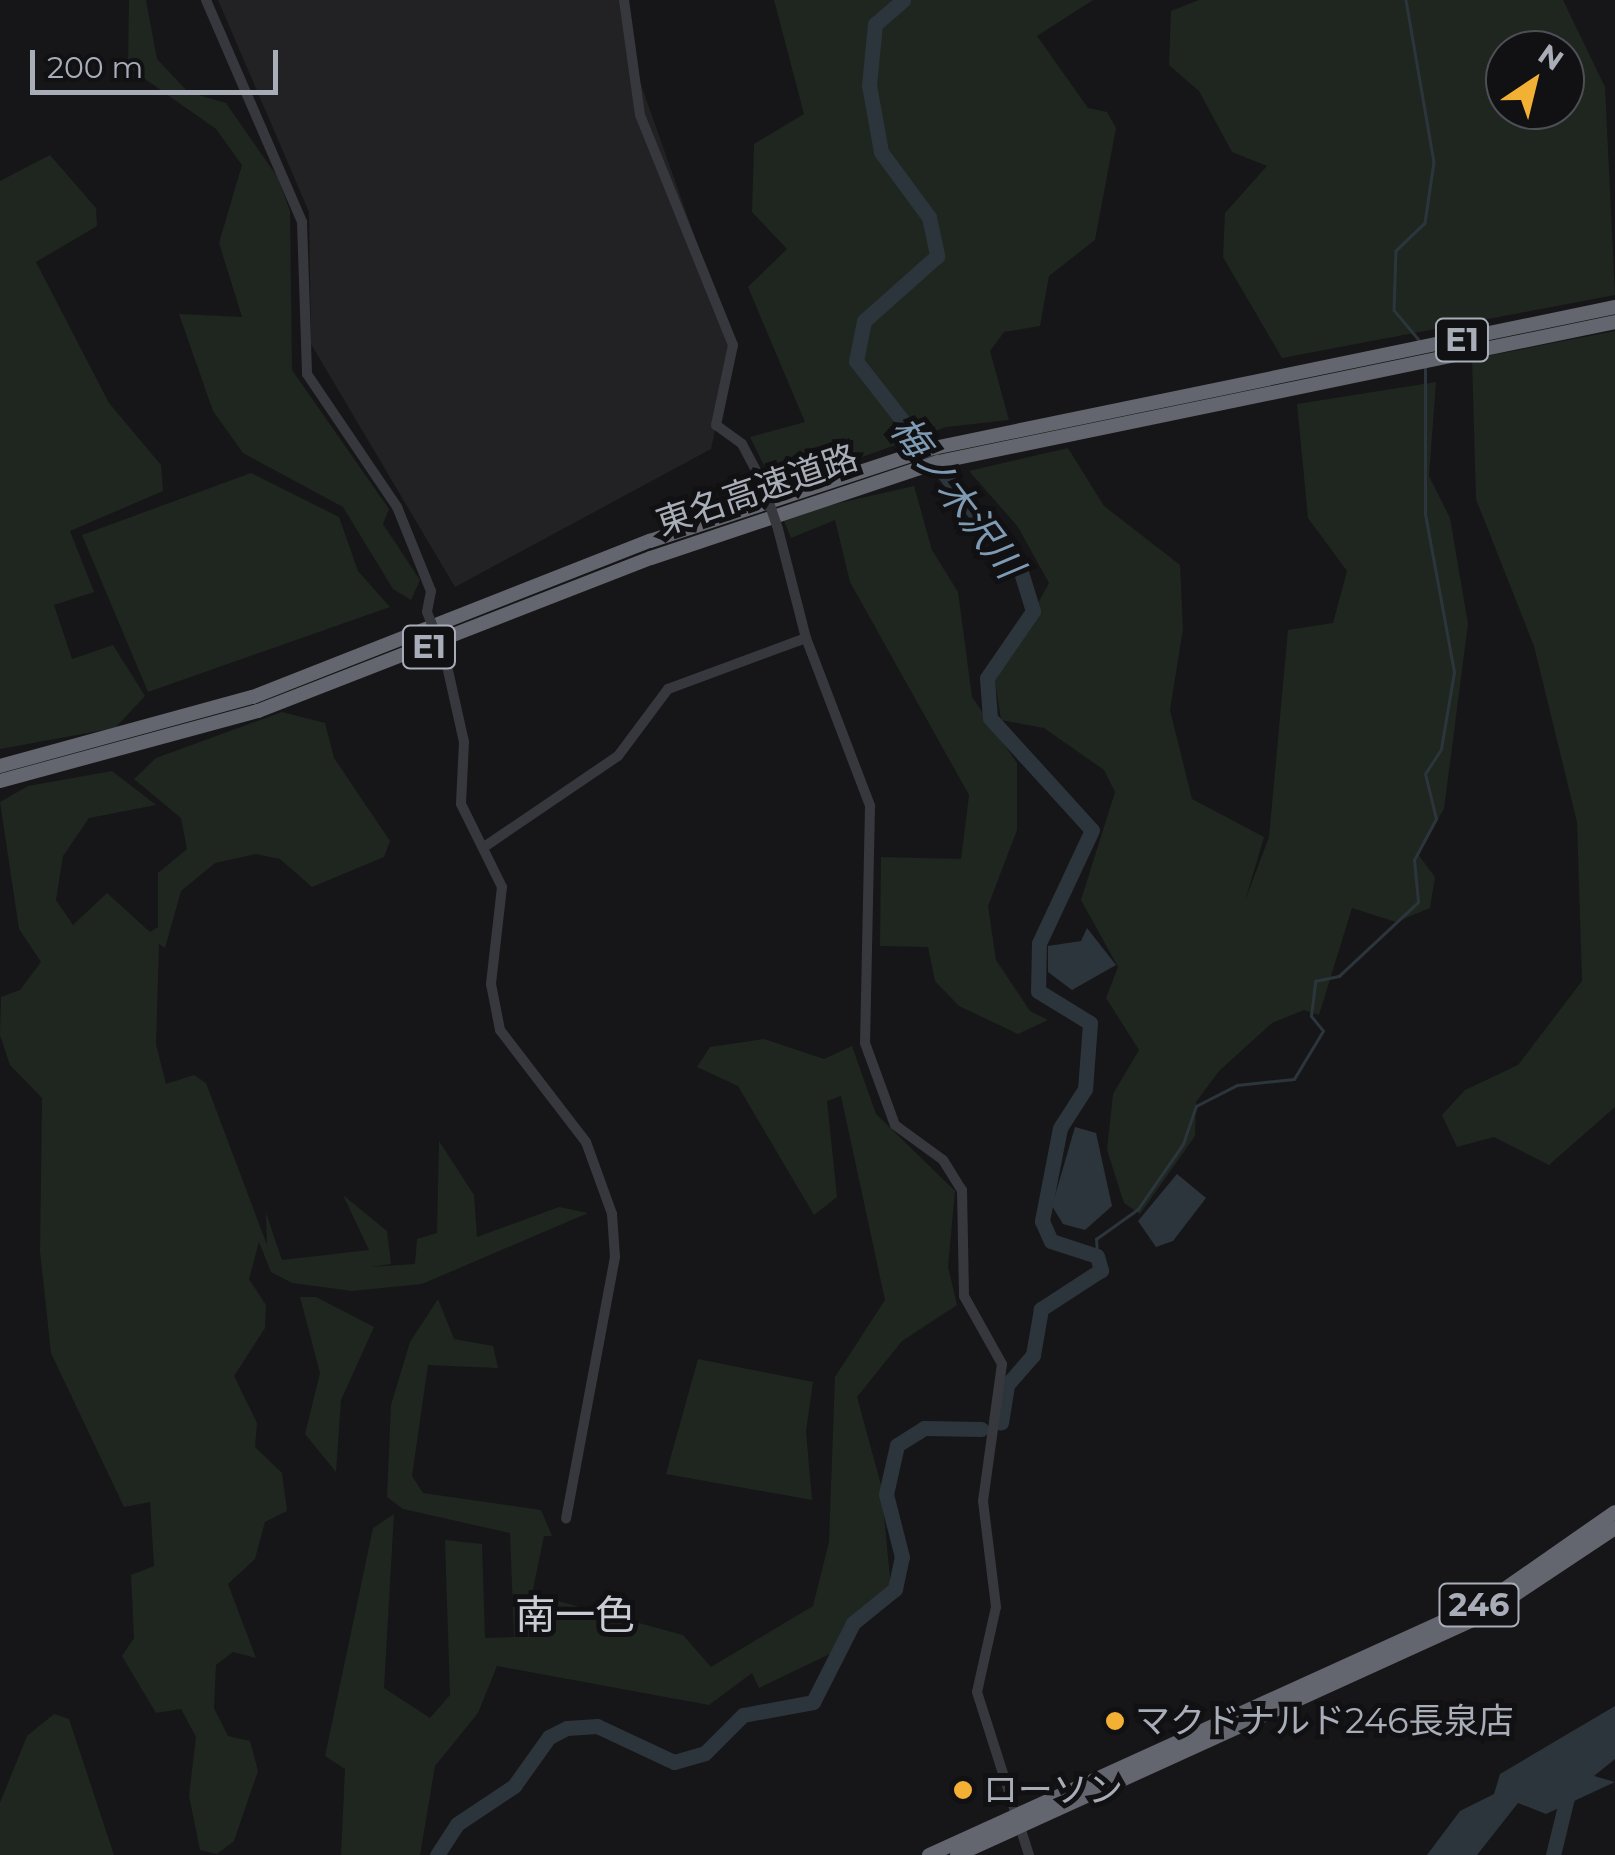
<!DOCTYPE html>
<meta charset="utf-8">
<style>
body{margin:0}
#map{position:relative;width:1615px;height:1855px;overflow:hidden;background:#161618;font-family:Montserrat,"Noto Sans JP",sans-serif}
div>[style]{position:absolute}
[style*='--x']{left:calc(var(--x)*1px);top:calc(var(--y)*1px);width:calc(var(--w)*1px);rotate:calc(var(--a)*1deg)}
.built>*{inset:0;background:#222225}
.green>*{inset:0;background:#1e261f}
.water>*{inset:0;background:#2c353c}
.stream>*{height:2.5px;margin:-1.25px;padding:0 1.25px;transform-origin:1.25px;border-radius:1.25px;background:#2c353c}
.river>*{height:15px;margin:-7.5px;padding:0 7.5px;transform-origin:7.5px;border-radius:7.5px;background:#2c353c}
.minor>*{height:10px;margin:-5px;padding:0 5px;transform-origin:5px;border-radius:5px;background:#37383d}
.highway>*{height:14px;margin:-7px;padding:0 7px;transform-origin:7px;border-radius:7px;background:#63666e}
.minor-bridge>*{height:10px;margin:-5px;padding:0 5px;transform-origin:5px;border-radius:5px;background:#37383d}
.dots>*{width:28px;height:28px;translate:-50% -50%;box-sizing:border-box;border:5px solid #111113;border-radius:50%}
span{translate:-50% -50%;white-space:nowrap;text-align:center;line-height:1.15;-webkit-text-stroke:10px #111113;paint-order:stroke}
.shield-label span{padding:2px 8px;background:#111113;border:2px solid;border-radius:8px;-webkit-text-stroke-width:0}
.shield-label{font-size:32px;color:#a8adb8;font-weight:700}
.street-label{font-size:35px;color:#a8adb8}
.poi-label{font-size:35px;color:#a8adb8}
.left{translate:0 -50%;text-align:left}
.water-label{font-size:38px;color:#7f9bb3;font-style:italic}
.quarter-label{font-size:40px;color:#c9ccd4}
.north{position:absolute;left:1485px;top:30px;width:100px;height:100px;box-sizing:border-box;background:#111113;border:2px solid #4d4f55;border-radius:50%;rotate:35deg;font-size:28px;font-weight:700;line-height:40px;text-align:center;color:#a8adb8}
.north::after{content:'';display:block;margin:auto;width:35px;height:45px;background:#f2b134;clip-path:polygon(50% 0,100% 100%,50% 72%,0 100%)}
.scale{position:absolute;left:30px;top:50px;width:248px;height:45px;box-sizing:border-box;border:5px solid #a8adb8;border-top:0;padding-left:12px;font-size:30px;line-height:35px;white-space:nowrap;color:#a8adb8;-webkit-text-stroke:8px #111113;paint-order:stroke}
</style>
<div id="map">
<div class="built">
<div style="clip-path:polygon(218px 0,627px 0,633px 62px,733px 345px,711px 449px,455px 587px,311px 344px,309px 212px)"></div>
</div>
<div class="green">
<div style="clip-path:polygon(129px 0,146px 0,157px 59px,188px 92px,226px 103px,278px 178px,290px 211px,292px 370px,389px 509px,383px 524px,420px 580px,411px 600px,393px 589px,343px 507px,243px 453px,213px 411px,179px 314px,242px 317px,219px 243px,242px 165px,216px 129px,128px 67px)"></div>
<div style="clip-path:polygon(774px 0,1093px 0,1037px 36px,1088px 108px,1107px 112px,1116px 128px,1095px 240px,1049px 276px,1040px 326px,1004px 332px,990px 351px,1009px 420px,946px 427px,775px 488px,750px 437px,805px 422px,748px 287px,787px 249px,752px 212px,754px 144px,804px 114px)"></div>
<div style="clip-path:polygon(evenodd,1199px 0,1563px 0,1605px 87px,1615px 295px,1282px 358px,1223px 257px,1225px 213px,1267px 166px,1232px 152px,1199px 91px,1169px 65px,1171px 11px,1199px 0,1505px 50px,1565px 50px,1565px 110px,1505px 110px,1505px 50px)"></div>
<div style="clip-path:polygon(50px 155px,96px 208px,97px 226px,36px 262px,109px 403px,161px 465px,163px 491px,70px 531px,94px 592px,54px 605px,72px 659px,113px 645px,145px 696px,115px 728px,0 749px,0 181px)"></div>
<div style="clip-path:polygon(1615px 331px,1615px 1107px,1549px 1165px,1494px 1137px,1457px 1147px,1442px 1115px,1465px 1090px,1518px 1065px,1582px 981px,1577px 822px,1534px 646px,1476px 499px,1472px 359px)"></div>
<div style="clip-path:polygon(1436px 382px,1429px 476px,1450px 518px,1468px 624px,1444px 809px,1417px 853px,1435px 877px,1430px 908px,1396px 922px,1352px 908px,1319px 1015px,1304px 1010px,1272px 1023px,1219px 1071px,1196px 1102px,1195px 1136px,1140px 1214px,1124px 1203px,1107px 1150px,1113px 1094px,1139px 1050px,1106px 998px,1118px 967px,1081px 900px,1115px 792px,1104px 770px,1044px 728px,1001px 720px,995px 681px,1049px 583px,1018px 527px,969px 471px,1068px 448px,1104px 506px,1180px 565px,1183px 629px,1170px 710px,1192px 799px,1264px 837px,1245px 901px,1269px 837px,1288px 630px,1333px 623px,1347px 571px,1308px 518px,1297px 404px)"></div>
<div style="clip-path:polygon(251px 473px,339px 517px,358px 571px,390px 607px,148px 692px,82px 535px)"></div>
<div style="clip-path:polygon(914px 486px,932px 550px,958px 592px,972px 697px,1017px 763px,1017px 830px,988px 906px,996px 960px,1030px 1011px,1048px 1020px,1018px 1034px,959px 1006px,935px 981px,928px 947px,880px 946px,881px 857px,961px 859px,969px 795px,850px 582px,835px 520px,791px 538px,782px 516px)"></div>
<div style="clip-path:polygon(282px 712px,325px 723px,334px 758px,390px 841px,384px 857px,312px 887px,280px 859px,256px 854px,215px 863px,181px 891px,165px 948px,159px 944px,156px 1044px,166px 1084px,194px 1075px,206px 1083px,267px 1245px,266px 1213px,282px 1260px,369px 1250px,343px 1195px,387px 1231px,391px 1264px,370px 1267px,415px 1264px,417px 1239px,437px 1233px,439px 1141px,474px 1195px,477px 1237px,559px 1207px,588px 1213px,422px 1284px,352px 1291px,292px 1283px,271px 1272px,259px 1242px,249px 1279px,266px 1305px,265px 1328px,234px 1376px,257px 1423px,255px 1447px,282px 1473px,287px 1511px,265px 1522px,255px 1559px,228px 1584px,256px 1658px,233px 1652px,216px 1665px,214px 1708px,228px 1736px,250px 1741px,258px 1771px,234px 1841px,217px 1854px,200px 1850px,189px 1796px,196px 1737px,181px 1709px,156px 1713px,122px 1656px,134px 1638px,131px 1575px,154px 1566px,150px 1502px,124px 1507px,51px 1353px,40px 1251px,42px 1098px,10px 1065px,0 1035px,1px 997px,20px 990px,41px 962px,19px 929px,0 802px,28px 786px,112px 771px,156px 805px,89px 818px,63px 856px,56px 900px,73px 925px,107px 893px,150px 932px,158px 927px,158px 873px,187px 849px,181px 818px,134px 779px,156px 758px)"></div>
<div style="clip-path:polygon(764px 1039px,824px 1059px,852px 1046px,876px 1114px,955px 1191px,948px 1267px,957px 1305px,902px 1341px,857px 1397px,881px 1485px,891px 1588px,838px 1650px,759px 1688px,752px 1673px,709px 1705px,497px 1666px,478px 1713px,435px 1766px,420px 1855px,341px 1855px,345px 1769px,325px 1756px,373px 1528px,394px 1514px,384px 1688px,430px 1718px,450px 1695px,445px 1540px,482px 1544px,485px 1638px,514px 1637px,510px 1533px,403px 1509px,387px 1497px,391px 1405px,410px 1342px,438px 1299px,454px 1339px,493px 1346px,498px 1368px,428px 1365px,412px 1476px,423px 1493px,541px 1510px,552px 1536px,544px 1536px,532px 1594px,683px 1635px,711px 1667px,813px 1606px,829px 1542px,835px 1377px,885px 1300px,841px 1096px,827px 1101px,837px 1197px,814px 1215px,738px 1086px,697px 1067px,710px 1047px)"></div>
<div style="clip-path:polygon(316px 1297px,374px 1327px,341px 1400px,336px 1472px,305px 1434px,320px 1373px,300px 1297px)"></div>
<div style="clip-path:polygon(698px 1359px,813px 1382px,806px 1431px,812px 1500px,666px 1474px)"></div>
<div style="clip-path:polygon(54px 1714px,69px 1719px,114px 1855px,0 1855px,0 1803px,27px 1736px)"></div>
</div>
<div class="water">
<div style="clip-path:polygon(1087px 928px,1116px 965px,1072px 990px,1048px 972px,1048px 946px,1081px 941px)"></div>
<div style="clip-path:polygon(1075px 1127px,1096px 1133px,1112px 1206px,1085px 1230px,1063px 1224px,1052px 1206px)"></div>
<div style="clip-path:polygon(1177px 1174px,1206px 1198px,1173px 1241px,1156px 1247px,1138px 1221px)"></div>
<div style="clip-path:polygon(1615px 1706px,1615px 1759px,1594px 1776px,1615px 1782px,1546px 1814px,1518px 1803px,1477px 1855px,1427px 1855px,1460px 1811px,1494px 1794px,1500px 1774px)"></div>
</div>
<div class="stream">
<div style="--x:1406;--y:0;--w:164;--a:80.2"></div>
<div style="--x:1434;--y:162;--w:62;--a:98.4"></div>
<div style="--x:1425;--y:223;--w:40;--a:136"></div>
<div style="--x:1396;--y:251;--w:59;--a:91.9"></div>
<div style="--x:1394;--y:310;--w:40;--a:50"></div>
<div style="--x:1097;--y:1256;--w:17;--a:-93"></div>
<div style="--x:1096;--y:1239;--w:52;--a:-35.5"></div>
<div style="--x:1138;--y:1209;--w:79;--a:-55.3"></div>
<div style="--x:1183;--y:1144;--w:40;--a:-71.1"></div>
<div style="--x:1196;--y:1106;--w:46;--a:-27.1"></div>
<div style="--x:1237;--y:1085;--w:57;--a:-6"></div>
<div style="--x:1294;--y:1079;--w:56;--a:-58.9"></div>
<div style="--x:1323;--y:1031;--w:19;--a:-129"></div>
<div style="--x:1311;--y:1016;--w:35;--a:-83"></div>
<div style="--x:1315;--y:981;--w:25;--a:-12"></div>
<div style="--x:1339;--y:976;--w:108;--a:-43.1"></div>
<div style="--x:1418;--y:902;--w:42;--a:-95.4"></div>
<div style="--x:1414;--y:860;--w:47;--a:-61.8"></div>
<div style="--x:1436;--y:819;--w:46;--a:-103.7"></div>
<div style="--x:1425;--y:774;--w:30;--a:-57"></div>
<div style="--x:1441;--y:749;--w:78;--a:-80.4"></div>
<div style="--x:1454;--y:672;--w:161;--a:-100.4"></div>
<div style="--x:1425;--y:514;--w:146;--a:-90"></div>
</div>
<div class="river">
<div style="--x:903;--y:0;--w:37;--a:139"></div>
<div style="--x:875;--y:24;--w:61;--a:95.6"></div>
<div style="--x:869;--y:85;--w:68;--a:79.8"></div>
<div style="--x:881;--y:152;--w:81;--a:53.6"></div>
<div style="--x:929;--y:217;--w:40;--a:78"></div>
<div style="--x:937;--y:256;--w:98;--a:138.3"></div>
<div style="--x:864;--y:321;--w:41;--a:101.3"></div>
<div style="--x:856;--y:361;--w:268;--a:52"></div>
<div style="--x:1021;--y:572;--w:41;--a:72.9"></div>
<div style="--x:1033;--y:611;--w:81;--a:124.5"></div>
<div style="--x:987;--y:678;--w:40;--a:85.7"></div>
<div style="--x:990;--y:718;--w:151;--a:47.7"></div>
<div style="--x:1092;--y:830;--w:125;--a:115.1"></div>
<div style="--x:1039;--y:943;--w:48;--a:91.2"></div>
<div style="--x:1038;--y:991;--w:61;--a:31.6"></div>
<div style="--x:1090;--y:1023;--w:66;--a:94.3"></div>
<div style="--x:1085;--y:1089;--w:46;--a:122.7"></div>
<div style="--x:1060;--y:1128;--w:95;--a:101"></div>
<div style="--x:1042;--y:1221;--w:22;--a:66"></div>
<div style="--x:1051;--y:1241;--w:48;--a:18.1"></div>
<div style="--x:1097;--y:1256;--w:15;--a:74"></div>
<div style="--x:1101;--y:1270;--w:72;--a:147"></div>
<div style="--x:1041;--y:1309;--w:47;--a:99.9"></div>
<div style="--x:1033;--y:1355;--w:40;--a:131"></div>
<div style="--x:1007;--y:1385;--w:38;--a:99"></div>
<div style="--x:437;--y:1855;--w:37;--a:-57"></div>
<div style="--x:457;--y:1824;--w:69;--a:-33.7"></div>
<div style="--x:514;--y:1786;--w:60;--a:-54.5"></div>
<div style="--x:549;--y:1737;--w:20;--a:-27"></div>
<div style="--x:567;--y:1728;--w:30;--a:-4"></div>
<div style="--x:597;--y:1726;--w:85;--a:25.1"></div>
<div style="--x:674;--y:1762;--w:32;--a:-16"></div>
<div style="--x:705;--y:1753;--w:54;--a:-45"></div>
<div style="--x:743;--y:1715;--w:71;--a:-10.5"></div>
<div style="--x:813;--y:1702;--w:89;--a:-63.1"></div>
<div style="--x:853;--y:1623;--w:54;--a:-39"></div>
<div style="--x:895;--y:1589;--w:33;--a:-78"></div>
<div style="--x:902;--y:1557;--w:65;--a:-104.3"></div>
<div style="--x:886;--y:1494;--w:50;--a:-77.3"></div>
<div style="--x:897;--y:1445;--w:32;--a:-32"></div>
<div style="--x:924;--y:1428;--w:57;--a:1"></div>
<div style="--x:1553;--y:1855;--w:72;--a:-76.3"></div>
</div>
<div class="minor">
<div style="--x:206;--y:0;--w:242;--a:66.6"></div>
<div style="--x:302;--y:222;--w:152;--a:88.1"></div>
<div style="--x:307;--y:374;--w:161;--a:55.9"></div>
<div style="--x:397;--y:507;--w:91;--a:68"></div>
<div style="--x:431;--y:591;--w:21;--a:101"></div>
<div style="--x:624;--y:0;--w:116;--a:82.1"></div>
<div style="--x:640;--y:115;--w:248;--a:68"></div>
<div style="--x:733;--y:345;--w:82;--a:102"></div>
<div style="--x:716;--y:425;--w:32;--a:36"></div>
<div style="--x:742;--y:444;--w:40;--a:62"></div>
<div style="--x:778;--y:529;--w:113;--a:75.6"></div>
<div style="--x:806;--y:638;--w:180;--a:69.1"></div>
<div style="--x:870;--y:806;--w:237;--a:91.2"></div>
<div style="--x:865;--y:1043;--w:87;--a:69.9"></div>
<div style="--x:895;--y:1125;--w:59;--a:36.1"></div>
<div style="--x:943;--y:1160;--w:36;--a:58"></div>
<div style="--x:962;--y:1190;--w:106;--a:88.9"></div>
<div style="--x:964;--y:1296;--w:78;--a:60.8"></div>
<div style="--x:1002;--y:1364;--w:138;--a:97.9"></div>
<div style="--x:983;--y:1501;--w:107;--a:83"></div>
<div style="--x:996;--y:1607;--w:87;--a:102.6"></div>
<div style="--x:977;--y:1692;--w:171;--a:72.3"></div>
<div style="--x:445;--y:657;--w:87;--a:77.4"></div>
<div style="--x:464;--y:742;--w:62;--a:92.8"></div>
<div style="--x:461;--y:804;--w:93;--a:63.7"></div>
<div style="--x:502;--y:887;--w:98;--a:96.5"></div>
<div style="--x:491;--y:984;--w:47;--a:78.9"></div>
<div style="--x:500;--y:1030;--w:141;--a:52.5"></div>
<div style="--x:586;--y:1142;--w:77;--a:70.1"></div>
<div style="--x:612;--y:1214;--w:43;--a:86"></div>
<div style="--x:615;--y:1257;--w:266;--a:100.6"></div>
<div style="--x:487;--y:845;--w:158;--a:-34.2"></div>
<div style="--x:618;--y:756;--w:84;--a:-53.3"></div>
<div style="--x:668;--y:689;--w:147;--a:-20.3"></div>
</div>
<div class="highway">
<div style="--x:0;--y:766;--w:262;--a:-15.3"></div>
<div style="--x:253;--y:697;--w:427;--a:-21.5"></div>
<div style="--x:650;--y:541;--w:294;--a:-18.2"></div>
<div style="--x:929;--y:449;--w:701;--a:-11.69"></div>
<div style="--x:0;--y:781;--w:267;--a:-15.2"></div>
<div style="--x:258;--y:711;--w:422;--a:-21.3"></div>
<div style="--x:651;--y:558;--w:303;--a:-18.5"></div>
<div style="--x:938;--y:462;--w:691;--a:-11.68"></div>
<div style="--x:929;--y:1855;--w:612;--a:-24.43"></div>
<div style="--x:1486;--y:1602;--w:157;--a:-34.9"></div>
<div style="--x:957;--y:1855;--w:581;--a:-24.49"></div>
<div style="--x:1486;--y:1614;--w:155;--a:-33.7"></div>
</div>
<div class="minor-bridge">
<div style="--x:761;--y:479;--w:53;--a:71.2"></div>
<div style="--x:427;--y:612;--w:48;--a:68.2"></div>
</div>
<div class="dots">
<div style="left:1115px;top:1721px;background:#f2b134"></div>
<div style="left:963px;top:1790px;background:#f2b134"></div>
</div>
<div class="shield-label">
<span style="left:1462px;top:340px">E1</span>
<span style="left:429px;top:647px">E1</span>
<span style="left:1479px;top:1605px">246</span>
</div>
<div class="street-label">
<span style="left:757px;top:490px;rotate:-19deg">東名高速道路</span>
</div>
<div class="poi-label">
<span class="left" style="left:1135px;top:1721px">マクドナルド246長泉店</span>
<span class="left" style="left:983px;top:1790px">ローソン</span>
</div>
<div class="water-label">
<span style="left:957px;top:497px;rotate:53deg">梅ノ木沢川</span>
</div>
<div class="quarter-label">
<span style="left:575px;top:1615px">南一色</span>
</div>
<div class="north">N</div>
<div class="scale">200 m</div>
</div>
